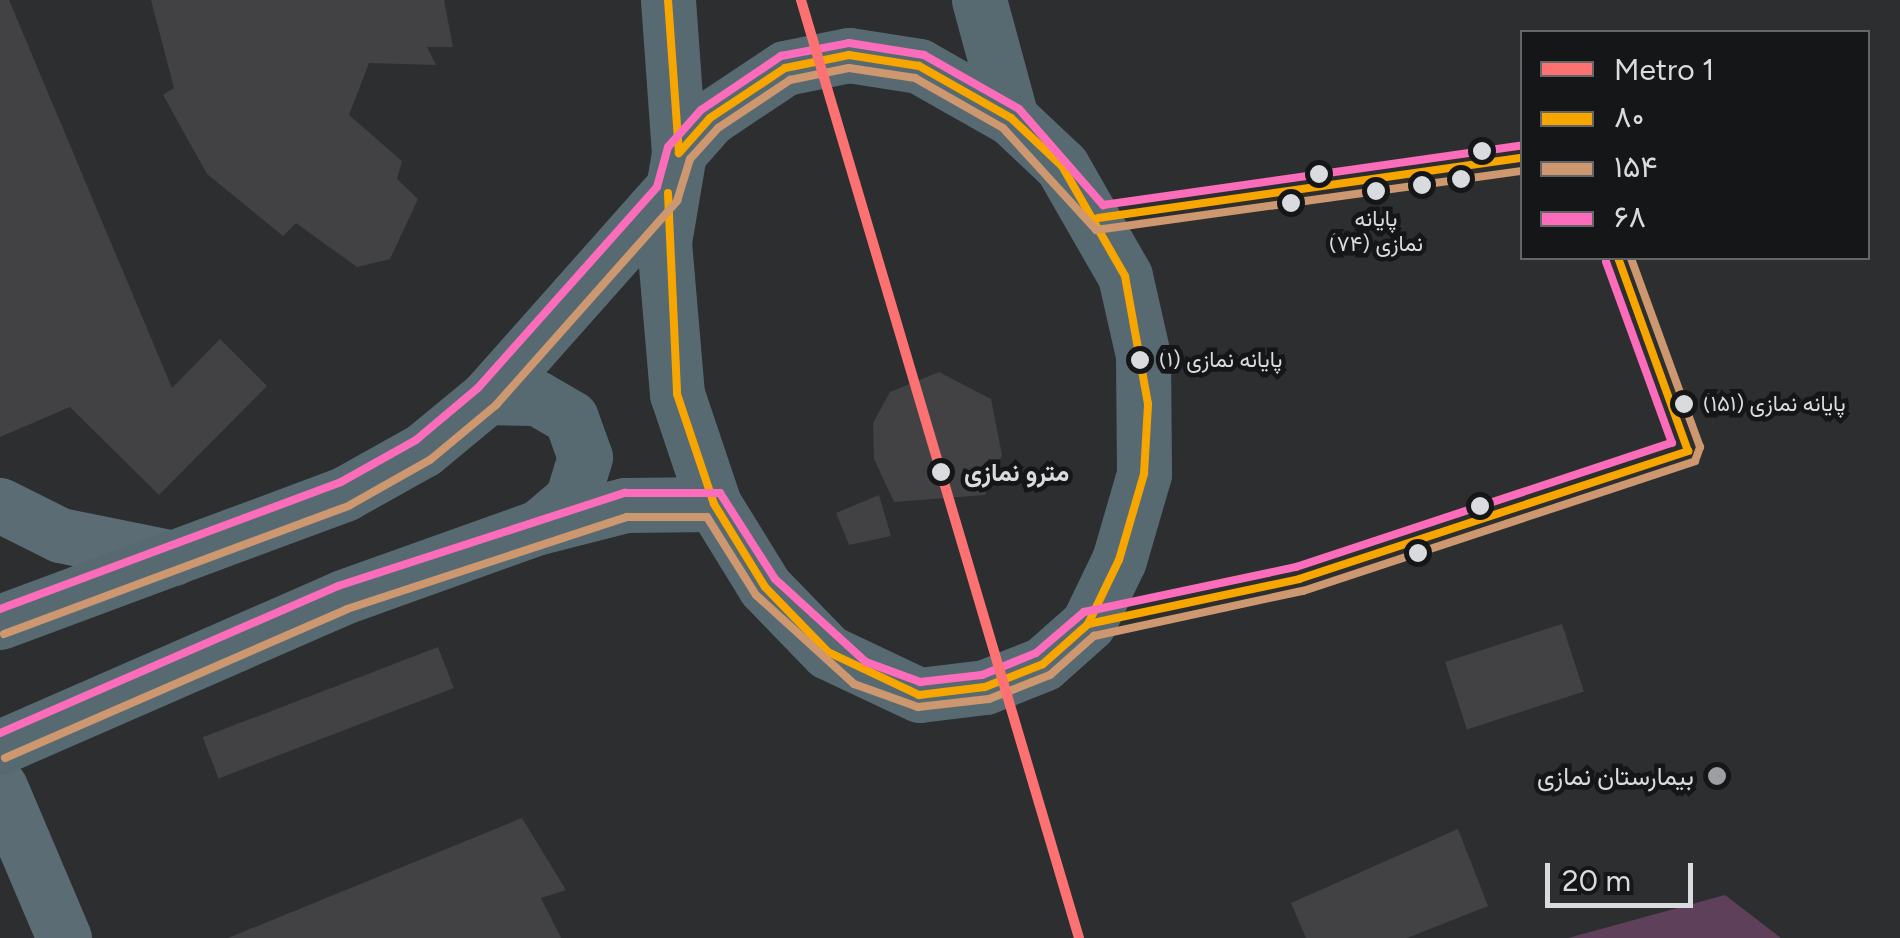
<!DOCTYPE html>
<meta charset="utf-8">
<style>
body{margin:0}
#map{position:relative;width:1900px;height:938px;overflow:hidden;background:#2d2e30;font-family:Figtree,Vazirmatn,sans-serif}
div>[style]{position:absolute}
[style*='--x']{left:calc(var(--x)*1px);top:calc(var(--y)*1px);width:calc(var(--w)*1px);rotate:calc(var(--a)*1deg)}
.green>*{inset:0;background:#5e405b}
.building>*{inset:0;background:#424244;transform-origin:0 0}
.secondary>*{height:55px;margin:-27.5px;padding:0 27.5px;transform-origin:27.5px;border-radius:27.5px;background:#5b6c74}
.primary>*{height:55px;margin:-27.5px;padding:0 27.5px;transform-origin:27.5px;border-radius:27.5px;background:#586a71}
.bus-1>*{height:8px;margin:-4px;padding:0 4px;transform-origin:4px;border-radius:4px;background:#f7a600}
.bus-2>*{height:8px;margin:-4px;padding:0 4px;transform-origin:4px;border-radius:4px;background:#cd976f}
.bus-3>*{height:8px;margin:-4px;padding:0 4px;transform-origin:4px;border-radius:4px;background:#fb6dba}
.metro-1>*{height:10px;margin:-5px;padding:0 5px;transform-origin:5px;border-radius:5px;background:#fc7272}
.dots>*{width:28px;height:28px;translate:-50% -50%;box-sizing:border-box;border:5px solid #151618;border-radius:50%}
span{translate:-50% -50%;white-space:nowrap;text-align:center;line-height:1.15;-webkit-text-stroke:9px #151618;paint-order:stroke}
.bus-label{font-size:22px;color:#dadbde}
.left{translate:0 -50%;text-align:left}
.stop-label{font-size:25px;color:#dadbde;font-weight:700}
.poi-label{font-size:25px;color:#dadbde}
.right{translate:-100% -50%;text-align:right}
.legend{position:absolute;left:1520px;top:30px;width:350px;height:230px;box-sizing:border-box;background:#151618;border:2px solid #646567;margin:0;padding:12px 18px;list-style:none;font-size:30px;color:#dadbde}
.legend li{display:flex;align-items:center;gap:20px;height:50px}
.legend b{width:50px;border:2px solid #646567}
.scale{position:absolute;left:1545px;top:863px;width:148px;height:45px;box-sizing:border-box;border:5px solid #dadbde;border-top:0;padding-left:12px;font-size:30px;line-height:35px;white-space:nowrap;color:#dadbde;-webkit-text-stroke:8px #151618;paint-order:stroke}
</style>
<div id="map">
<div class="green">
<div style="clip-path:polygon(1725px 895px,1781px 938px,1568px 938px)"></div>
</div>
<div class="building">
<div style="clip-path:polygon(0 0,9px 0,172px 388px,220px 339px,267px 386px,159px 495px,70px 407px,0 437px)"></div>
<div style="clip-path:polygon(151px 0,444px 0,453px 47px,427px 47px,436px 65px,369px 63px,349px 115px,402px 161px,397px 179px,418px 199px,390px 259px,357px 267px,296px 223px,283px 236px,207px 174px,163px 95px,174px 88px)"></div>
<div style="clip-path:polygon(939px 372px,991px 399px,1002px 455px,985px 495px,894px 502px,874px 459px,873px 423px,890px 392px)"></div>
<div style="clip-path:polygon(879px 495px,891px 536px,849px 545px,836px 513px)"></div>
<div style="left:1562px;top:624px;width:71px;height:123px;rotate:72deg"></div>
<div style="left:438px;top:647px;width:44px;height:252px;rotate:69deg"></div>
<div style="clip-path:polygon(522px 818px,566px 890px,541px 898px,561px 938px,228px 938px)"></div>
<div style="clip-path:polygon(1458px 829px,1488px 906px,1407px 938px,1306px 938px,1291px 903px)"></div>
</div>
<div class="secondary">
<div style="--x:0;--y:505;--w:67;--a:26.6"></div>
<div style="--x:60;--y:535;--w:116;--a:11.4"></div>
<div style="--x:0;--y:787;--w:164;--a:67"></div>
</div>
<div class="primary">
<div style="--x:668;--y:0;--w:153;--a:85.9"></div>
<div style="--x:979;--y:0;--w:122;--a:74.8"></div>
<div style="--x:849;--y:55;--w:71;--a:8.9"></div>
<div style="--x:919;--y:66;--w:106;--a:29.5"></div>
<div style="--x:1011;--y:118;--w:70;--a:43.3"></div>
<div style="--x:1062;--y:166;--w:127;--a:60.2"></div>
<div style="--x:1125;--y:276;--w:81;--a:77.2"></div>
<div style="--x:1143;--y:355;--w:119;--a:89.5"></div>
<div style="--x:1144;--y:474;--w:90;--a:106.2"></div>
<div style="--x:1119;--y:560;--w:71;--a:115.8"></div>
<div style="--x:1088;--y:624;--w:60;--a:138.4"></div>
<div style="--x:1043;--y:664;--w:62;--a:158.4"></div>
<div style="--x:985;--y:687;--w:66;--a:173.1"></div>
<div style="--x:919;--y:695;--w:101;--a:-154.7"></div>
<div style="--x:828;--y:652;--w:91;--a:-134.1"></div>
<div style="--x:765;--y:587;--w:97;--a:-121.6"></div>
<div style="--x:714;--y:504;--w:116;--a:-108.6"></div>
<div style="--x:677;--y:394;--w:153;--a:-94.9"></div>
<div style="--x:664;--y:242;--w:90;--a:-80.4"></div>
<div style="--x:679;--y:153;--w:47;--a:-48.5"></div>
<div style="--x:710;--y:118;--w:90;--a:-33.7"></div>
<div style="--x:785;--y:68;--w:65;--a:-11.5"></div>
<div style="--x:487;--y:397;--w:50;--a:1.1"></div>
<div style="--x:537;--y:398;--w:39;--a:30"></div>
<div style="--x:571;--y:418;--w:41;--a:70.3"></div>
<div style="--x:585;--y:457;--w:44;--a:107.2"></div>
<div style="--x:572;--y:499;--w:43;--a:139.7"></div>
<div style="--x:0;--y:622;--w:369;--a:-20.4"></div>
<div style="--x:346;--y:493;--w:88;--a:-29.2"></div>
<div style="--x:423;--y:450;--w:83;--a:-39.6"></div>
<div style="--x:487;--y:397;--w:273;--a:-48.4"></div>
<div style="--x:0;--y:747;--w:374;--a:-23.6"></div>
<div style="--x:343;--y:597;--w:208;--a:-19.7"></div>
<div style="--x:539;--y:527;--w:89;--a:-14.3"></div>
<div style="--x:625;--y:505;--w:89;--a:-0.6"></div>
</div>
<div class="bus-1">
<div style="--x:668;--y:0;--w:153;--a:85.9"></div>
<div style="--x:668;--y:193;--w:201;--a:87.4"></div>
<div style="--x:677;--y:394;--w:116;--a:71.4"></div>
<div style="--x:714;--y:504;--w:97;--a:58.4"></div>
<div style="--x:765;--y:587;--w:91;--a:45.9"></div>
<div style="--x:828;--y:652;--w:101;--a:25.3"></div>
<div style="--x:919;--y:695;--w:66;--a:-6.9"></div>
<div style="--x:985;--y:687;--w:62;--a:-21.6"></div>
<div style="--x:1043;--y:664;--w:60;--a:-41.6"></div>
<div style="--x:1088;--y:624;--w:71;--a:-64.2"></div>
<div style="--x:1119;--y:560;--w:90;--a:-73.8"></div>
<div style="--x:1144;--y:474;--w:70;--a:-86.7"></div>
<div style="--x:1148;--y:404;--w:130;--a:-100.2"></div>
<div style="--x:1125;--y:276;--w:127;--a:-119.8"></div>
<div style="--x:1062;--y:166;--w:70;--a:-136.7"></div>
<div style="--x:1011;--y:118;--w:106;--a:-150.5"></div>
<div style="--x:919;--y:66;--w:71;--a:-171.1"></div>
<div style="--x:849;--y:55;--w:65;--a:168.5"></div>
<div style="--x:785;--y:68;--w:90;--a:146.3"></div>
<div style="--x:710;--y:118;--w:47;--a:131.5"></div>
<div style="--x:1098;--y:218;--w:428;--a:-8.1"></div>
<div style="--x:1088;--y:624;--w:216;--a:-12"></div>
<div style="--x:1299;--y:579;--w:410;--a:-18.2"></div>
<div style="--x:1688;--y:451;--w:205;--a:-109.9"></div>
</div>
<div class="bus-2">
<div style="--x:4;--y:634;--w:369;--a:-20.4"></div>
<div style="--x:350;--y:505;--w:92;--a:-29.4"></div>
<div style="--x:430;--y:460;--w:86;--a:-39.8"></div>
<div style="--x:496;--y:405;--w:273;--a:-48.4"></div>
<div style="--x:677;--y:201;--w:44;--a:-72.8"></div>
<div style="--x:690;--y:159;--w:42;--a:-47.9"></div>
<div style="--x:718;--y:128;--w:87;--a:-33.7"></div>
<div style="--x:790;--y:80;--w:60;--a:-11.5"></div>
<div style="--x:849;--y:68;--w:67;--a:8.6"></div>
<div style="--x:915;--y:78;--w:101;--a:29.6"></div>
<div style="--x:1003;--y:128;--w:138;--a:47.6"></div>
<div style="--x:1096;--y:230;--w:430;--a:-7.9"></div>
<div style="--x:5;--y:758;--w:373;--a:-23.5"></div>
<div style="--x:347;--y:609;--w:295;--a:-18.2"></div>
<div style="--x:627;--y:517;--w:80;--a:0"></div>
<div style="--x:707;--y:517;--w:92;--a:57.9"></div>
<div style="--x:756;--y:595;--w:132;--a:42.2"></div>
<div style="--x:854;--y:684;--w:68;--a:19.8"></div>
<div style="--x:918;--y:707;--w:71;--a:-6.4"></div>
<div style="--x:989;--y:699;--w:66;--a:-21.5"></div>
<div style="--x:1050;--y:675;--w:59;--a:-41.6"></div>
<div style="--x:1094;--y:636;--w:214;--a:-12.2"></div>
<div style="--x:1303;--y:591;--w:413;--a:-18.3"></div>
<div style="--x:1695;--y:461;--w:15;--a:-70"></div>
<div style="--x:1700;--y:447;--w:201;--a:-110.1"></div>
</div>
<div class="bus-3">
<div style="--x:0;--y:609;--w:364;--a:-20.4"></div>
<div style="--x:341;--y:482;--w:86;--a:-29.2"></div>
<div style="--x:416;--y:440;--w:81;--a:-40"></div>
<div style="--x:478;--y:388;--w:269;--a:-48.3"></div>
<div style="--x:657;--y:187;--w:41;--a:-74.6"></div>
<div style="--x:668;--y:147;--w:50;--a:-48.3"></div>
<div style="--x:701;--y:110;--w:97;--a:-34"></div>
<div style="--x:781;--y:56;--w:69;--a:-10.8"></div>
<div style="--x:849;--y:43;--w:76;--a:9.1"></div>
<div style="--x:924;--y:55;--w:109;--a:29.6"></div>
<div style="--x:1019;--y:109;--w:128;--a:48.8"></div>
<div style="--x:1103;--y:205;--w:421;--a:-8.1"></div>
<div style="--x:0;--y:733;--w:369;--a:-23.5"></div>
<div style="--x:338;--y:586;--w:302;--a:-18"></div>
<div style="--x:625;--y:493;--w:95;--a:0"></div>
<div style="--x:720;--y:493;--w:102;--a:57.4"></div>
<div style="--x:775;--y:579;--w:123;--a:42.4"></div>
<div style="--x:866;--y:662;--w:58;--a:20.3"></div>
<div style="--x:920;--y:682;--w:62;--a:-6.4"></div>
<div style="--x:982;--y:675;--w:58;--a:-22.2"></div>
<div style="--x:1036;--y:653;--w:63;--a:-40.5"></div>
<div style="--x:1084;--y:612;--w:217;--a:-12"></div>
<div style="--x:1296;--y:567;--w:396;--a:-18.3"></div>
<div style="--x:1672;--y:443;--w:193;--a:-110"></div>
</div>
<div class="metro-1">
<div style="--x:801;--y:0;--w:978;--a:73.49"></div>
</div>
<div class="dots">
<div style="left:1482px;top:151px;background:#dadbde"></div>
<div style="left:1319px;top:174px;background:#dadbde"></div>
<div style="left:1461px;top:179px;background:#dadbde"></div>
<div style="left:1422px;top:185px;background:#dadbde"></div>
<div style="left:1376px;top:191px;background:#dadbde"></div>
<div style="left:1291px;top:203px;background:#dadbde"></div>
<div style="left:1140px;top:360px;background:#dadbde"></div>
<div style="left:1684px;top:404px;background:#dadbde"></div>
<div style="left:941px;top:472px;background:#dadbde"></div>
<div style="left:1480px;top:506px;background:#dadbde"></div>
<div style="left:1418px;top:553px;background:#dadbde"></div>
<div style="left:1717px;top:776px;background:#9d9ea1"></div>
</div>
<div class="bus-label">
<span style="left:1376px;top:231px">پایانه<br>نمازی (۷۴)</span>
<span class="left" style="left:1159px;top:360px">پایانه نمازی (۱)</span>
<span class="left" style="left:1703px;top:404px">پایانه نمازی (۱۵۱)</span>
</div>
<div class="stop-label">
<span class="left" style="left:964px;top:472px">مترو نمازی</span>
</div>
<div class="poi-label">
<span class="right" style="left:1694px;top:776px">بیمارستان نمازی</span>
</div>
<ul class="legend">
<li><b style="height:12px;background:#fc7272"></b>Metro 1</li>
<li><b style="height:12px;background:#f7a600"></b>۸۰</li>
<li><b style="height:12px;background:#cd976f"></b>۱۵۴</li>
<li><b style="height:12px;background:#fb6dba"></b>۶۸</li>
</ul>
<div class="scale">20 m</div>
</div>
